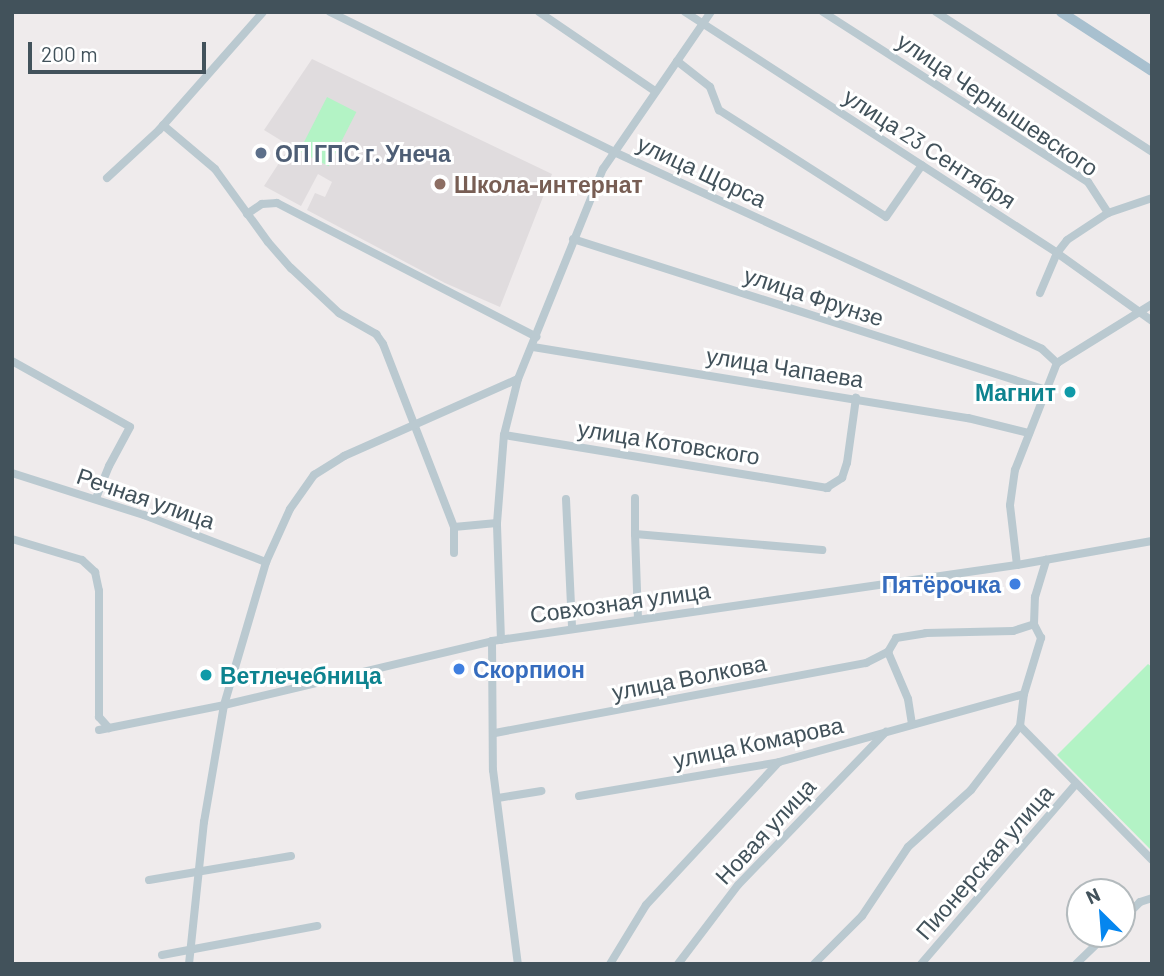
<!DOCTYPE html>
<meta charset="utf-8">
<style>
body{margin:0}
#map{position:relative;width:1164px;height:976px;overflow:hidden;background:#efebec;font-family:Barlow,sans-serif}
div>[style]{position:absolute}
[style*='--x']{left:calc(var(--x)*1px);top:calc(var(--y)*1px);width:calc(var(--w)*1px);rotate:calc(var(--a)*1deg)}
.education>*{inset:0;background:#e0dcde}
.green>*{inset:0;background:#b3f3c5;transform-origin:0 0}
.minor>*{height:8px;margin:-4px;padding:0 4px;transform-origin:4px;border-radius:4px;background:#bac9d0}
.major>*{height:10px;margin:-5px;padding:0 5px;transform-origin:5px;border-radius:5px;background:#a8c0cf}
.dots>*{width:19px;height:19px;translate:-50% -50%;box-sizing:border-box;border:4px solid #fff;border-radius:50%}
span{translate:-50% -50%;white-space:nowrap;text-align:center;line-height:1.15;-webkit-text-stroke:6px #fff;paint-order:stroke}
.street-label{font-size:23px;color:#42525b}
.service-label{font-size:23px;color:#4e5e75;font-weight:700}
.left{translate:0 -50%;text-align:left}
.education-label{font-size:23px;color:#785e54;font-weight:700}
.culture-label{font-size:23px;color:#0d838f;font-weight:700}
.right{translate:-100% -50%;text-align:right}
.shop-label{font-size:23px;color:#366cbe;font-weight:700}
.frame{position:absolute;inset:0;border:14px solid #42525b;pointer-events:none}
.north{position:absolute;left:1066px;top:878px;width:70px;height:70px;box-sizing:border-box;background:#fff;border:2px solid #b3babd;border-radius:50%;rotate:335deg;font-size:19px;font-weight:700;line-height:28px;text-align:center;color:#42525b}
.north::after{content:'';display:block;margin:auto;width:24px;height:32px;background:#0586ef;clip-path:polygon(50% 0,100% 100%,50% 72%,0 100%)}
.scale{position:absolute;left:28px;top:42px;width:178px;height:32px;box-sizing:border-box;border:4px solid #42525b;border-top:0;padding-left:9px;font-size:21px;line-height:24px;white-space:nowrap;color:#42525b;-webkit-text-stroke:5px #fff;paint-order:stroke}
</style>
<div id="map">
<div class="education">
<div style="clip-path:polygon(312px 59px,552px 174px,500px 307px,445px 283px,307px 210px,315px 193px,325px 197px,332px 182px,318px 174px,301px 206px,264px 186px,290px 146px,264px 130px)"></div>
</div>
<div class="green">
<div style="left:327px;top:97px;width:33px;height:61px;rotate:27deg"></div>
<div style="clip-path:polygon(1148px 664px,1152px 667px,1152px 851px,1057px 755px)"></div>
</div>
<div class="minor">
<div style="--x:330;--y:12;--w:314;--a:26.2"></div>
<div style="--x:612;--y:151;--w:473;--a:24.7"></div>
<div style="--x:1042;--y:349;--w:21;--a:43"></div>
<div style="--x:539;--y:12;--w:140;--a:34.3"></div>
<div style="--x:685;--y:12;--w:443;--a:32.9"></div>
<div style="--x:1057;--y:253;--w:117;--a:35.6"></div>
<div style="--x:823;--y:12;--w:315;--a:32.7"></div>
<div style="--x:1088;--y:182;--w:37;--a:57"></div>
<div style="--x:936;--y:12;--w:257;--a:32.9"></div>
<div style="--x:677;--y:61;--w:42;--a:38.2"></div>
<div style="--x:710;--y:87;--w:25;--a:69"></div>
<div style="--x:719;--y:110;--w:198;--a:32.6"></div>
<div style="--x:886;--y:217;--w:63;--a:-55.3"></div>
<div style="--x:163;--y:125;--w:68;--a:40.2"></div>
<div style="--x:215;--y:169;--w:90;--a:54"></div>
<div style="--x:268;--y:242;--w:35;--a:49"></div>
<div style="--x:291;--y:268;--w:66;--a:43.2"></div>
<div style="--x:339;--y:313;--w:43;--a:29.6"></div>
<div style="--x:376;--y:334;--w:12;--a:55"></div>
<div style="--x:383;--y:344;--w:196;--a:68.8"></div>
<div style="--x:454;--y:527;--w:43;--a:-5.3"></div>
<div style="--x:107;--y:178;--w:71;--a:-42.7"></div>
<div style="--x:159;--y:130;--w:157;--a:-48.6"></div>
<div style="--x:247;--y:214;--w:18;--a:-34"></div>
<div style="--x:262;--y:204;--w:15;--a:-4"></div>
<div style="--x:277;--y:203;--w:292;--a:27.3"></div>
<div style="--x:573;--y:239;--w:496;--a:17.7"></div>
<div style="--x:1040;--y:293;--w:43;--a:-67"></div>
<div style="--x:1057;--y:253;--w:16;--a:-52"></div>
<div style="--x:1067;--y:240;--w:49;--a:-33.4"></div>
<div style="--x:1108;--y:213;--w:46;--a:-18.8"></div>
<div style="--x:533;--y:347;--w:441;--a:9.3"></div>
<div style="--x:968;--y:418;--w:63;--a:13.8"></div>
<div style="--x:12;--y:361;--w:135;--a:29.2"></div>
<div style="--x:130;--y:427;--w:44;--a:118.3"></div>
<div style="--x:109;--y:466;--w:35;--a:112"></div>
<div style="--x:1057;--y:363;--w:112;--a:-31.8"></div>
<div style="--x:504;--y:435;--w:328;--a:9.3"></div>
<div style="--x:12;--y:473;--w:139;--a:17.7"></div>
<div style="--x:144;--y:515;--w:131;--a:21.1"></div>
<div style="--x:826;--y:488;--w:19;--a:-32"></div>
<div style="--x:842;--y:478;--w:16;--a:-72"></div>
<div style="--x:847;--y:463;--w:66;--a:-82.1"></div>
<div style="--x:635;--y:498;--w:36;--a:90"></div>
<div style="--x:566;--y:499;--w:129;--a:87.3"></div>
<div style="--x:454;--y:527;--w:26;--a:90"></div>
<div style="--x:12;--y:539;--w:73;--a:16.7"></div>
<div style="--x:82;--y:560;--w:18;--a:43"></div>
<div style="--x:95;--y:572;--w:19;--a:78"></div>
<div style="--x:99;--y:591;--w:126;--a:90"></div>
<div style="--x:99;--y:717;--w:15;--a:48"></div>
<div style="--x:1017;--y:565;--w:60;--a:-96.7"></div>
<div style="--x:1010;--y:505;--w:35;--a:-82"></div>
<div style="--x:1015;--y:470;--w:115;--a:-68.6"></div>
<div style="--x:638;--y:619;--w:85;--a:-92"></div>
<div style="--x:635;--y:534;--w:188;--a:4.9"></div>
<div style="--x:501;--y:640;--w:117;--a:-92"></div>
<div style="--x:497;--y:523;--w:88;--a:-85.5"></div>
<div style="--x:504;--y:435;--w:58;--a:-76"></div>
<div style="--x:518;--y:379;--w:227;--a:-68"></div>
<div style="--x:603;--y:169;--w:191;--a:-55.5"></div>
<div style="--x:492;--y:641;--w:129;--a:89.6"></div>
<div style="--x:493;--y:770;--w:196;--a:82.7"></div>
<div style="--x:888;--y:652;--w:16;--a:-60"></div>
<div style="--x:896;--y:638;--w:30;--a:-9"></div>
<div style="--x:926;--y:633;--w:87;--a:-1.3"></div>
<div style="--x:1013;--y:631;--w:22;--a:-18"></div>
<div style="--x:888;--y:652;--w:51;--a:66.9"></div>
<div style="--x:908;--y:699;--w:25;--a:81"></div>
<div style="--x:1020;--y:726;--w:188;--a:45.4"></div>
<div style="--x:99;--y:730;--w:127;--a:-11.3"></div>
<div style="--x:224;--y:705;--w:276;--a:-13.4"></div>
<div style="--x:492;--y:641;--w:530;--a:-8.24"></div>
<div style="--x:1017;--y:565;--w:137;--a:-10.1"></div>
<div style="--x:495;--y:733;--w:378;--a:-10.7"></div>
<div style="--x:866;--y:663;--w:25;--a:-27"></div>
<div style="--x:579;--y:796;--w:203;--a:-9.6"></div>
<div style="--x:779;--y:762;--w:254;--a:-15.5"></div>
<div style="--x:498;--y:798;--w:44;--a:-9.2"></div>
<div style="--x:149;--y:880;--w:144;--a:-9.6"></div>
<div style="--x:1122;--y:920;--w:25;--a:-45"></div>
<div style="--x:1140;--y:902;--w:13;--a:-18"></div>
<div style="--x:162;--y:955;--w:158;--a:-10.6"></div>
<div style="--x:189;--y:964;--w:143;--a:-84"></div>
<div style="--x:204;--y:822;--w:119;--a:-80.3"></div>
<div style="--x:224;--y:705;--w:149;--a:-73.6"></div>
<div style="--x:266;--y:562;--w:58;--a:-65.6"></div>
<div style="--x:290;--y:509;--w:42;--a:-54.8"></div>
<div style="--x:314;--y:475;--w:36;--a:-32"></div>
<div style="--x:344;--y:456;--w:190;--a:-23.9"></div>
<div style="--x:610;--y:964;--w:69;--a:-58.6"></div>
<div style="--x:646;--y:905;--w:194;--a:-47.1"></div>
<div style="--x:678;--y:964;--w:99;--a:-52.8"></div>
<div style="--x:738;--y:885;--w:213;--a:-46"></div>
<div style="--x:814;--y:964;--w:68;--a:-45"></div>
<div style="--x:862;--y:916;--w:83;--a:-56.3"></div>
<div style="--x:908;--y:847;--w:85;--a:-42.1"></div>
<div style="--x:971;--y:790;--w:81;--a:-52.6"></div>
<div style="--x:1020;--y:726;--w:32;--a:-83"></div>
<div style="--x:1024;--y:694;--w:59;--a:-73.1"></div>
<div style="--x:1041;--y:638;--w:16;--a:-117"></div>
<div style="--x:1034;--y:624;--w:27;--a:-88"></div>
<div style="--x:1035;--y:597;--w:39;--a:-73"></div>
<div style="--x:921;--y:964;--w:236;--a:-49.3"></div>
<div style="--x:1076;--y:964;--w:43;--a:-44.1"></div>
</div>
<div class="major">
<div style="--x:1061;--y:12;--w:108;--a:33"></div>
</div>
<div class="dots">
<div style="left:261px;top:153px;background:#5c6f8a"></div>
<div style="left:440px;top:184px;background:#8d6e63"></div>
<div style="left:1070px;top:392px;background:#0f9aa8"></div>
<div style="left:1015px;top:584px;background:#3f7fe0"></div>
<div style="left:459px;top:669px;background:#3f7fe0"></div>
<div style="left:206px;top:675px;background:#0f9aa8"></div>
</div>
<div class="street-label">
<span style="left:998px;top:104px;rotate:34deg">улица Чернышевского</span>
<span style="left:930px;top:148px;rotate:33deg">улица 23 Сентября</span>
<span style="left:702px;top:171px;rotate:25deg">улица Щорса</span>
<span style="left:814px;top:296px;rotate:18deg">улица Фрунзе</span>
<span style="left:785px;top:367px;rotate:9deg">улица Чапаева</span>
<span style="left:669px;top:442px;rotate:9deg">улица Котовского</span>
<span style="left:146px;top:498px;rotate:19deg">Речная улица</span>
<span style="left:620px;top:602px;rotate:-8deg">Совхозная улица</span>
<span style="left:689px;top:677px;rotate:-11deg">улица Волкова</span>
<span style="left:758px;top:742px;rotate:-12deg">улица Комарова</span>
<span style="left:765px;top:831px;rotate:-47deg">Новая улица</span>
<span style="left:984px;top:862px;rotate:-49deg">Пионерская улица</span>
</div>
<div class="service-label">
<span class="left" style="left:275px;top:153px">ОП ГПС г. Унеча</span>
</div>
<div class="education-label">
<span class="left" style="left:454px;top:184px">Школа-интернат</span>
</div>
<div class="culture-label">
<span class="right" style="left:1056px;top:392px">Магнит</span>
<span class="left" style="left:220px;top:675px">Ветлечебница</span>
</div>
<div class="shop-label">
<span class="right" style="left:1001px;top:584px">Пятёрочка</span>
<span class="left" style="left:473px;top:669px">Скорпион</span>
</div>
<div class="frame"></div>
<div class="north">N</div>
<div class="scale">200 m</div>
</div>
